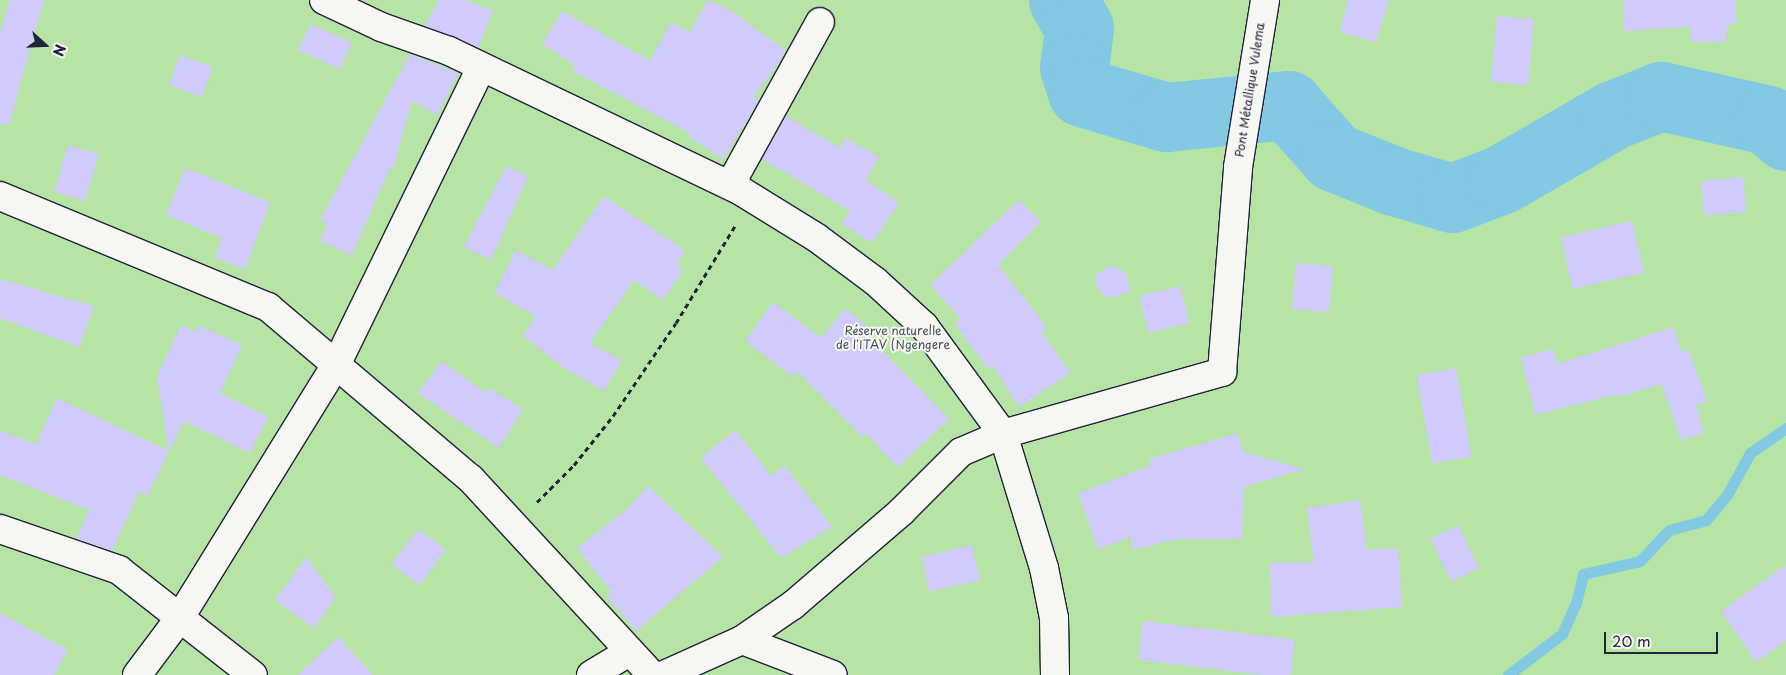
<!DOCTYPE html>
<meta charset="utf-8">
<style>
body{margin:0}
#map{position:relative;width:1786px;height:675px;overflow:hidden;background:#ebe9f5;font-family:"Playpen Sans",sans-serif}
div>[style]{position:absolute}
[style*='--x']{left:calc(var(--x)*1px);top:calc(var(--y)*1px);width:calc(var(--w)*1px);rotate:calc(var(--a)*1deg)}
.green>*{inset:0;background:#b5e4a4;transform-origin:0 0}
.stream>*{height:11px;margin:-5.5px;padding:0 5.5px;transform-origin:5.5px;border-radius:5.5px;background:#83c9e4}
.river>*{height:69px;margin:-34.5px;padding:0 34.5px;transform-origin:34.5px;border-radius:34.5px;background:#83c9e4}
.building>*{inset:0;background:#d1cafd;transform-origin:0 0}
.path>*{height:3px;margin-top:-1.5px;transform-origin:0;background:repeating-linear-gradient(90deg,#22223b 0 5px,transparent 0 9px)}
.roads{filter:drop-shadow(1px 0 #22223b) drop-shadow(-1px 0 #22223b) drop-shadow(0 1px #22223b) drop-shadow(0 -1px #22223b)}
.minor>*{height:28px;margin:-14px;padding:0 14px;transform-origin:14px;border-radius:14px;background:#f6f6f2}
span{translate:-50% -50%;white-space:nowrap;text-align:center;line-height:1.15;-webkit-text-stroke:4px #f6f6f2;paint-order:stroke}
.street-label{font-size:12px;color:#22223b}
.park-label{font-size:12px;color:#475255}
.north{position:absolute;left:20px;top:20px;width:50px;height:50px;-webkit-text-stroke:4px #f6f6f2;paint-order:stroke;rotate:110deg;font-size:14px;font-weight:700;line-height:20px;text-align:center;color:#22223b}
.north::after{content:'';display:block;margin:auto;width:18px;height:22px;background:#22223b;clip-path:polygon(50% 0,100% 100%,50% 72%,0 100%)}
.scale{position:absolute;left:1604px;top:632px;width:114px;height:22px;box-sizing:border-box;border:2px solid #22223b;border-top:0;padding-left:6px;font-size:15px;line-height:18px;white-space:nowrap;color:#22223b;-webkit-text-stroke:4px #f6f6f2;paint-order:stroke}
</style>
<div id="map">
<div class="green">
<div style="left:0;top:0;width:1786px;height:675px"></div>
</div>
<div class="stream">
<div style="--x:1508;--y:675;--w:68;--a:-37.2"></div>
<div style="--x:1562;--y:634;--w:34;--a:-66"></div>
<div style="--x:1576;--y:603;--w:30;--a:-76"></div>
<div style="--x:1583;--y:574;--w:58;--a:-12.8"></div>
<div style="--x:1640;--y:561;--w:42;--a:-46.9"></div>
<div style="--x:1669;--y:530;--w:38;--a:-15"></div>
<div style="--x:1706;--y:520;--w:33;--a:-50"></div>
<div style="--x:1727;--y:495;--w:48;--a:-61.3"></div>
<div style="--x:1750;--y:453;--w:44;--a:-34.8"></div>
</div>
<div class="river">
<div style="--x:1063;--y:0;--w:32;--a:60"></div>
<div style="--x:1079;--y:28;--w:39;--a:97"></div>
<div style="--x:1074;--y:67;--w:26;--a:72"></div>
<div style="--x:1082;--y:92;--w:88;--a:16.6"></div>
<div style="--x:1166;--y:117;--w:123;--a:-5.6"></div>
<div style="--x:1288;--y:105;--w:69;--a:48.5"></div>
<div style="--x:1334;--y:157;--w:65;--a:21.8"></div>
<div style="--x:1394;--y:181;--w:60;--a:16.3"></div>
<div style="--x:1452;--y:198;--w:53;--a:-20.8"></div>
<div style="--x:1502;--y:179;--w:128;--a:-30"></div>
<div style="--x:1613;--y:115;--w:52;--a:-21.6"></div>
<div style="--x:1661;--y:96;--w:110;--a:12.6"></div>
<div style="--x:1768;--y:120;--w:24;--a:42"></div>
</div>
<div class="building">
<div style="clip-path:polygon(10px 0,44px 0,9px 125px,0 124px,0 34px)"></div>
<div style="clip-path:polygon(439px 0,466px 0,493px 11px,478px 48px,425px 26px)"></div>
<div style="clip-path:polygon(708px 0,732px 11px,786px 51px,754px 97px,759px 100px,723px 159px,688px 136px,690px 133px,572px 71px,575px 65px,542px 44px,562px 11px,650px 61px,671px 22px,690px 32px)"></div>
<div style="clip-path:polygon(1348px 0,1389px 0,1376px 42px,1340px 32px)"></div>
<div style="clip-path:polygon(1623px 0,1735px 0,1736px 24px,1727px 25px,1726px 42px,1691px 42px,1691px 27px,1624px 31px)"></div>
<div style="left:1497px;top:16px;width:37px;height:66px;rotate:5deg"></div>
<div style="left:310px;top:24px;width:46px;height:29px;rotate:24deg"></div>
<div style="clip-path:polygon(410px 54px,458px 73px,437px 115px,412px 101px,393px 169px,390px 168px,352px 255px,320px 241px,328px 223px,320px 220px)"></div>
<div style="left:180px;top:55px;width:35px;height:32px;rotate:20deg"></div>
<div style="clip-path:polygon(786px 116px,840px 148px,846px 138px,879px 157px,866px 180px,899px 203px,872px 243px,842px 224px,850px 211px,762px 159px)"></div>
<div style="left:68px;top:145px;width:32px;height:49px;rotate:16deg"></div>
<div style="clip-path:polygon(506px 166px,528px 176px,491px 260px,464px 247px)"></div>
<div style="clip-path:polygon(185px 168px,270px 202px,245px 269px,215px 258px,222px 238px,166px 215px)"></div>
<div style="left:1743px;top:177px;width:35px;height:42px;rotate:85deg"></div>
<div style="clip-path:polygon(604px 196px,684px 250px,677px 266px,683px 270px,663px 300px,634px 280px,590px 343px,622px 360px,604px 391px,564px 368px,523px 336px,536px 316px,494px 293px,516px 250px,553px 270px)"></div>
<div style="clip-path:polygon(1019px 200px,1041px 222px,998px 265px,1047px 327px,1042px 332px,1070px 373px,1019px 407px,992px 365px,988px 369px,955px 324px,961px 319px,930px 285px)"></div>
<div style="left:1632px;top:221px;width:53px;height:73px;rotate:77deg"></div>
<div style="left:1296px;top:263px;width:37px;height:46px;rotate:5deg"></div>
<div style="clip-path:polygon(1111px 265px,1126px 273px,1131px 291px,1112px 298px,1103px 296px,1095px 282px,1097px 274px)"></div>
<div style="clip-path:polygon(0 279px,94px 306px,79px 347px,0 318px)"></div>
<div style="left:1180px;top:286px;width:38px;height:42px;rotate:76deg"></div>
<div style="clip-path:polygon(773px 302px,821px 338px,845px 308px,873px 332px,869px 337px,949px 419px,897px 467px,866px 433px,863px 437px,797px 371px,793px 377px,745px 341px)"></div>
<div style="clip-path:polygon(181px 325px,196px 332px,199px 325px,242px 345px,220px 393px,268px 417px,250px 453px,184px 421px,147px 496px,139px 492px,112px 551px,76px 539px,89px 510px,0 475px,0 431px,36px 444px,57px 398px,169px 451px,157px 376px)"></div>
<div style="clip-path:polygon(1674px 327px,1681px 352px,1688px 349px,1707px 401px,1696px 405px,1704px 433px,1681px 440px,1661px 384px,1619px 397px,1618px 394px,1535px 415px,1521px 357px,1553px 349px,1557px 364px)"></div>
<div style="clip-path:polygon(441px 361px,486px 393px,489px 388px,523px 409px,499px 448px,418px 393px)"></div>
<div style="left:1456px;top:368px;width:90px;height:40px;rotate:80deg"></div>
<div style="clip-path:polygon(735px 430px,771px 476px,785px 466px,832px 527px,781px 558px,701px 458px)"></div>
<div style="clip-path:polygon(1238px 433px,1243px 452px,1305px 469px,1244px 487px,1242px 539px,1176px 539px,1133px 550px,1131px 537px,1098px 549px,1078px 493px,1150px 466px,1149px 459px)"></div>
<div style="clip-path:polygon(648px 486px,723px 557px,636px 631px,607px 596px,612px 592px,577px 548px,627px 509px)"></div>
<div style="clip-path:polygon(1360px 500px,1367px 550px,1398px 548px,1402px 607px,1271px 617px,1270px 563px,1314px 562px,1307px 508px)"></div>
<div style="left:1458px;top:525px;width:48px;height:31px;rotate:64deg"></div>
<div style="left:418px;top:529px;width:35px;height:44px;rotate:37deg"></div>
<div style="left:972px;top:545px;width:36px;height:52px;rotate:77deg"></div>
<div style="clip-path:polygon(306px 557px,336px 597px,314px 628px,275px 600px)"></div>
<div style="clip-path:polygon(1786px 565px,1786px 641px,1756px 662px,1721px 611px)"></div>
<div style="clip-path:polygon(0 613px,68px 650px,54px 675px,0 675px)"></div>
<div style="left:1143px;top:621px;width:153px;height:39px;rotate:7deg"></div>
<div style="clip-path:polygon(338px 637px,373px 675px,298px 675px)"></div>
</div>
<div class="path">
<div style="--x:537;--y:502;--w:52;--a:-45"></div>
<div style="--x:574;--y:465;--w:63;--a:-51.5"></div>
<div style="--x:613;--y:416;--w:112;--a:-55.9"></div>
<div style="--x:676;--y:323;--w:114;--a:-58.7"></div>
</div>
<div class="roads">
<div class="minor">
<div style="--x:324;--y:0;--w:63;--a:25.3"></div>
<div style="--x:381;--y:27;--w:72;--a:19.4"></div>
<div style="--x:449;--y:51;--w:324;--a:25.6"></div>
<div style="--x:741;--y:191;--w:89;--a:31.7"></div>
<div style="--x:817;--y:238;--w:72;--a:36.6"></div>
<div style="--x:875;--y:281;--w:67;--a:42.6"></div>
<div style="--x:924;--y:326;--w:134;--a:53.8"></div>
<div style="--x:1003;--y:434;--w:140;--a:73"></div>
<div style="--x:1044;--y:568;--w:51;--a:78.7"></div>
<div style="--x:1054;--y:618;--w:57;--a:89"></div>
<div style="--x:730;--y:185;--w:186;--a:-61.1"></div>
<div style="--x:0;--y:196;--w:290;--a:22.5"></div>
<div style="--x:268;--y:307;--w:266;--a:40.3"></div>
<div style="--x:471;--y:479;--w:267;--a:47.3"></div>
<div style="--x:0;--y:529;--w:126;--a:19"></div>
<div style="--x:119;--y:570;--w:170;--a:38.1"></div>
<div style="--x:742;--y:640;--w:97;--a:21"></div>
<div style="--x:137;--y:675;--w:70;--a:-53.1"></div>
<div style="--x:179;--y:619;--w:301;--a:-58.3"></div>
<div style="--x:337;--y:363;--w:328;--a:-64"></div>
<div style="--x:591;--y:675;--w:44;--a:-31.2"></div>
<div style="--x:664;--y:675;--w:85;--a:-24.2"></div>
<div style="--x:742;--y:640;--w:62;--a:-34.5"></div>
<div style="--x:793;--y:605;--w:143;--a:-40.7"></div>
<div style="--x:901;--y:512;--w:85;--a:-45"></div>
<div style="--x:961;--y:452;--w:46;--a:-23.2"></div>
<div style="--x:1003;--y:434;--w:228;--a:-15.8"></div>
<div style="--x:1222;--y:372;--w:206;--a:-85.5"></div>
<div style="--x:1238;--y:167;--w:169;--a:-80.8"></div>
</div>
</div>
<div class="street-label">
<span style="left:1250px;top:90px;rotate:-81deg">Pont Métallique Vulema</span>
</div>
<div class="park-label">
<span style="left:893px;top:338px">Réserve naturelle<br>de l'ITAV (Ngengere</span>
</div>
<div class="north">N</div>
<div class="scale">20 m</div>
</div>
